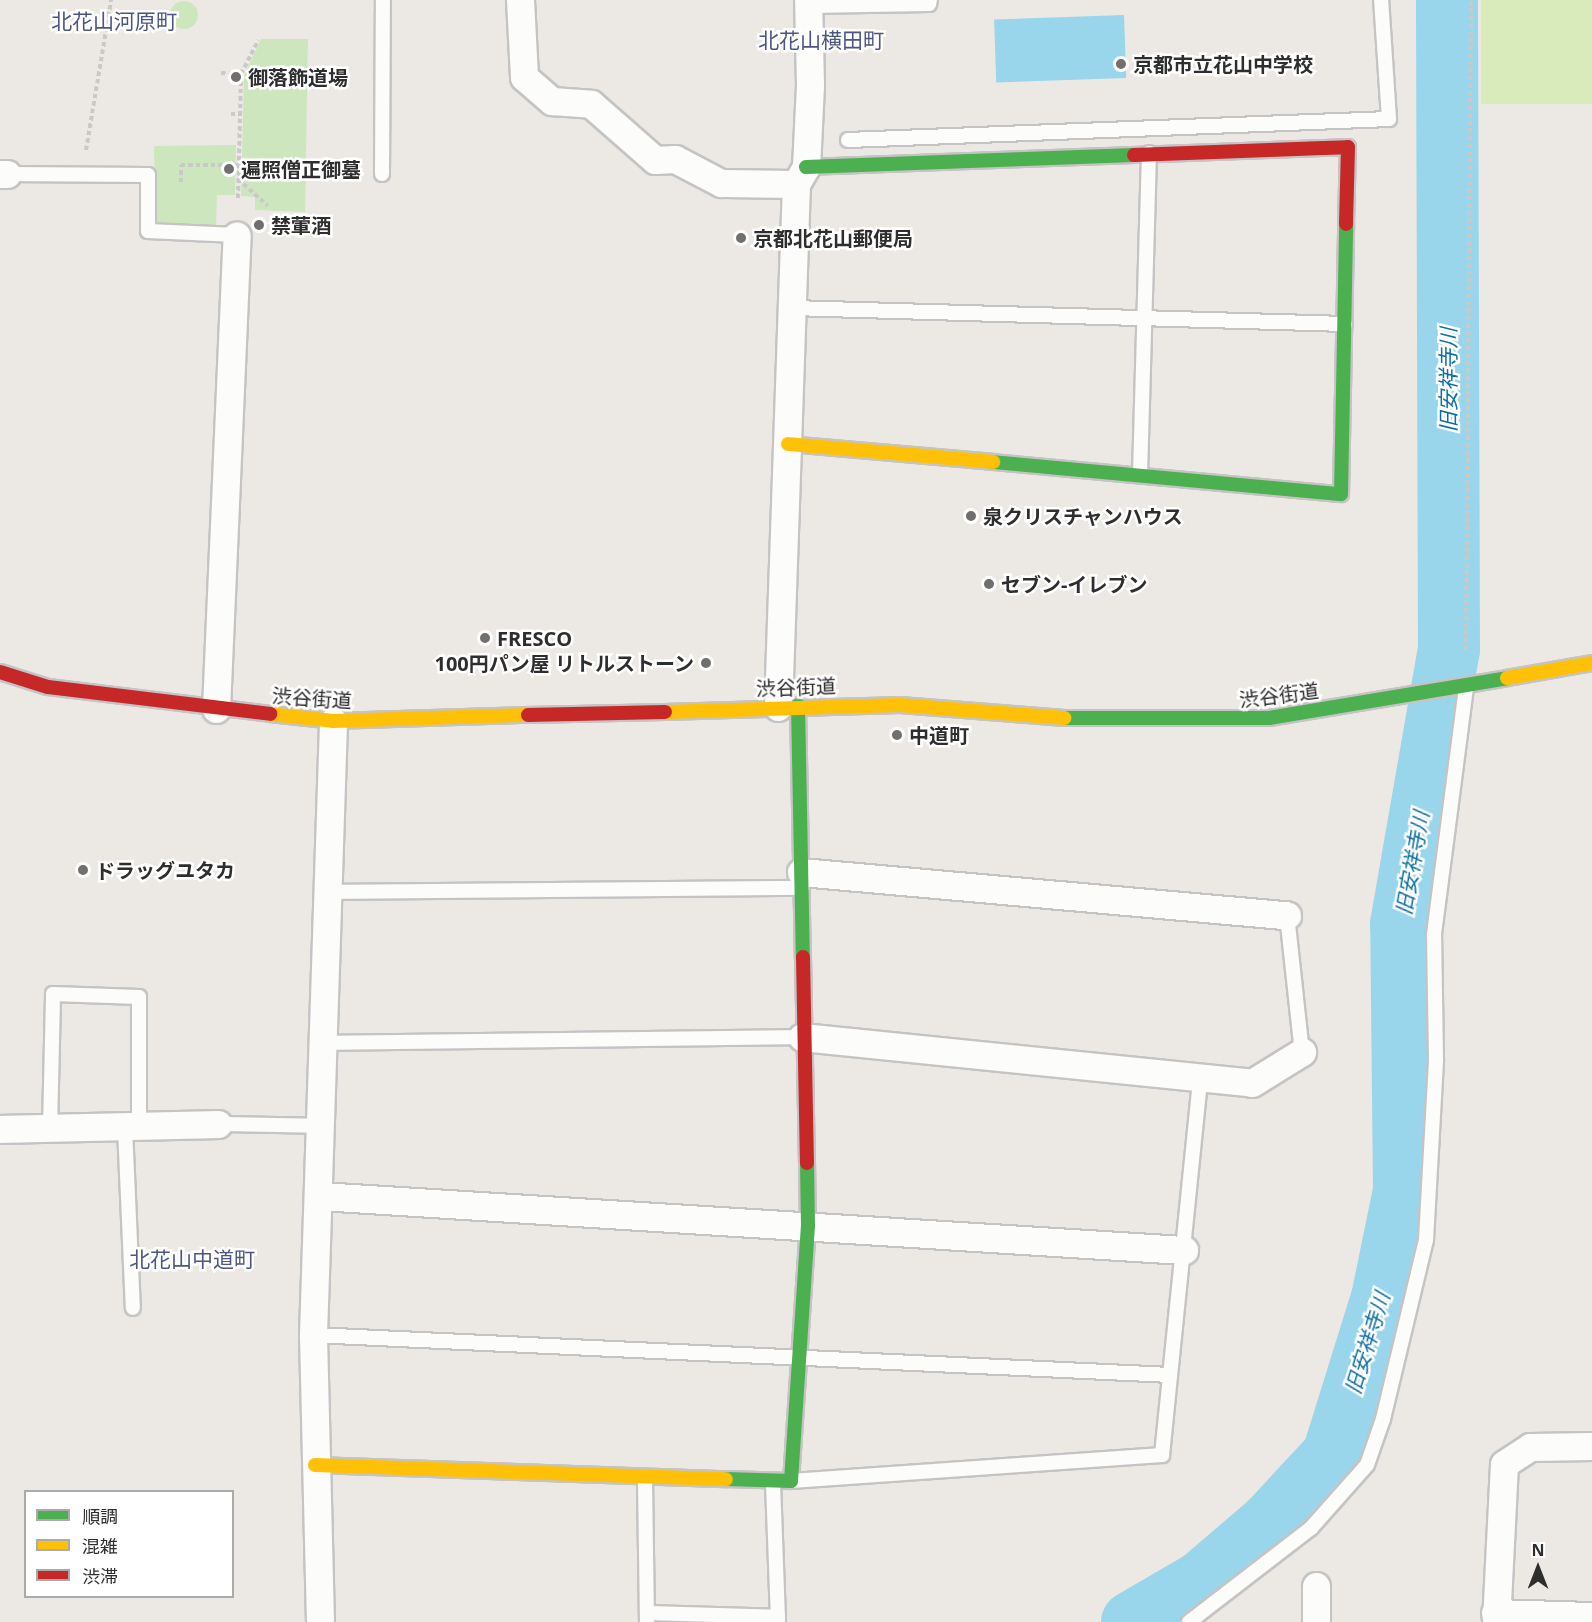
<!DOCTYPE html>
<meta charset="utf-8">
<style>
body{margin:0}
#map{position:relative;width:1592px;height:1622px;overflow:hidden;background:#ece8e4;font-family:"Open Sans","Noto Sans JP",sans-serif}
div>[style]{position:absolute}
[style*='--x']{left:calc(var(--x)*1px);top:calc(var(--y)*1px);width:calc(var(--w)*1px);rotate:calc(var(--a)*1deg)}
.green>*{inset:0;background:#cee6be}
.round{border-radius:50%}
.pitch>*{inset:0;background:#d9eabb;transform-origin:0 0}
.water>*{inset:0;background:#99d6ec;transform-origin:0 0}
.river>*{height:62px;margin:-31px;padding:0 31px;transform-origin:31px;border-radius:31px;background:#99d6ec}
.path>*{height:4px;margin-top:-2px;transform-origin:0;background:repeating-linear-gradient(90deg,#c9c9c8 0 4.5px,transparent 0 7.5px)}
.roads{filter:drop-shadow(2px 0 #c5c4c5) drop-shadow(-2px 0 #c5c4c5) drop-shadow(0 2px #c5c4c5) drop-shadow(0 -2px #c5c4c5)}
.lane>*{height:14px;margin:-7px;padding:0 7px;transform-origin:7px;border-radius:7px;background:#fcfcfb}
.street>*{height:27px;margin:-13.5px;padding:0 13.5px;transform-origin:13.5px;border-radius:13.5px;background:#fcfcfb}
.fast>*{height:14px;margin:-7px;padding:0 7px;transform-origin:7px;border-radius:7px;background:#4caf50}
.slow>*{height:14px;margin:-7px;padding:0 7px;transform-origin:7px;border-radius:7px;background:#ffc107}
.jam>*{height:14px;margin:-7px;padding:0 7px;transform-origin:7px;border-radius:7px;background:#c62828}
.dots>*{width:16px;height:16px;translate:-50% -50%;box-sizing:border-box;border:3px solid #fff;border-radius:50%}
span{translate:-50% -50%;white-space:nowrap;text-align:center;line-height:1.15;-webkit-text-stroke:5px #fff;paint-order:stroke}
.poi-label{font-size:20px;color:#2e2e2e;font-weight:700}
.left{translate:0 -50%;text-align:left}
.right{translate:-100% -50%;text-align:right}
.street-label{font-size:20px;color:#2e2e2e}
.neighbourhood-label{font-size:21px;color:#4d5680}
.water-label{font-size:21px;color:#0d6fa3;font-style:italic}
.legend{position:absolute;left:24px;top:1490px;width:210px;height:108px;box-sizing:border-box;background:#fff;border:2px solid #ababab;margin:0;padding:8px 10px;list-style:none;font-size:18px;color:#2e2e2e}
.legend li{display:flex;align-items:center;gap:12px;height:30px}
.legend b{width:30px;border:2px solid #ababab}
.north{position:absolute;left:1508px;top:1538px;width:60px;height:60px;-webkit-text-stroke:4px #fff;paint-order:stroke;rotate:0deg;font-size:16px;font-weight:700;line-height:24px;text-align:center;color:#2e2e2e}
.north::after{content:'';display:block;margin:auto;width:21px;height:27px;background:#2e2e2e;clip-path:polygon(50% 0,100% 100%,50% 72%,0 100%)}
</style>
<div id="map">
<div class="green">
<div class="round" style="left:170px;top:1px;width:28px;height:28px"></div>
<div style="clip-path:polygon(261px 39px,308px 39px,305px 212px,255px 210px,255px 197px,241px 196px,244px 75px)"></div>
<div style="clip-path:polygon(236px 145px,235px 195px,217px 195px,216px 226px,155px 224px,154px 146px)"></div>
</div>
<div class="pitch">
<div style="left:1481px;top:0;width:111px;height:104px"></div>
</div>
<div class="water">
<div style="left:1124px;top:15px;width:63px;height:130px;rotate:88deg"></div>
</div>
<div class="river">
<div style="--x:1132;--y:1622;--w:80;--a:-30.1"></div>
<div style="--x:1201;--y:1582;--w:91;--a:-40.5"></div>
<div style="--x:1270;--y:1523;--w:93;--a:-47.2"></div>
<div style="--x:1333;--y:1455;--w:164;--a:-72.7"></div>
<div style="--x:1382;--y:1298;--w:109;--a:-78.4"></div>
<div style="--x:1404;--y:1191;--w:267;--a:-90.6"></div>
<div style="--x:1401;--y:924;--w:279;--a:-80.1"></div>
<div style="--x:1449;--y:649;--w:649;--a:-90.18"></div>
</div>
<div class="path">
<div style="--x:221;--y:73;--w:20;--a:3"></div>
<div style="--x:231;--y:114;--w:9;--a:0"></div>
<div style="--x:86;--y:150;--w:152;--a:-80.5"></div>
<div style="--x:238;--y:179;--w:40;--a:42"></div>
<div style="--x:181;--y:182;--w:17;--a:-90"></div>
<div style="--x:181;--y:165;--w:57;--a:0"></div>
<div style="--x:238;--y:198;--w:124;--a:-88.6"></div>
<div style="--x:241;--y:74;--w:38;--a:-63"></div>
<div style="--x:1466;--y:650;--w:650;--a:-89.56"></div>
</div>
<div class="roads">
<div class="lane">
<div style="--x:808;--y:6;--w:121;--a:-0.9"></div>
<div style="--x:929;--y:4;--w:4;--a:-76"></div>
<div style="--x:848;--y:140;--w:541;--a:-2.22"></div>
<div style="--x:1389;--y:119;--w:119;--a:-93.8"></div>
<div style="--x:7;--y:174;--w:141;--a:0.4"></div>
<div style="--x:148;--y:175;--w:56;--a:90"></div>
<div style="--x:148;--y:231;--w:89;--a:2.6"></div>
<div style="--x:382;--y:174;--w:174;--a:-89.7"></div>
<div style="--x:791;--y:308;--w:554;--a:1.65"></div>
<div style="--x:1140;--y:475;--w:322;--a:-88.4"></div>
<div style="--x:328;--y:892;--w:474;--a:-0.5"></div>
<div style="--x:1287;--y:915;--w:138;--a:83.8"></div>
<div style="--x:322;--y:1043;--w:480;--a:-0.7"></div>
<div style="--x:218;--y:1124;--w:103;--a:1.1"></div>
<div style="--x:125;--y:1128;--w:180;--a:87.5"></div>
<div style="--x:50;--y:1129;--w:135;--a:-88.7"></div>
<div style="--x:53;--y:994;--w:86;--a:2"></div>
<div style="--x:139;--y:997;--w:130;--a:90"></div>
<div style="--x:313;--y:1335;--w:858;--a:2.67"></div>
<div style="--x:645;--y:1480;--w:142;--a:89.2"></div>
<div style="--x:791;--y:1481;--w:372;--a:-4"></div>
<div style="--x:1162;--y:1455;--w:378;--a:-84.2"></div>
<div style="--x:773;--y:1483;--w:139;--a:87.9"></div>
<div style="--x:647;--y:1613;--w:131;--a:1.7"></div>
<div style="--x:1189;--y:1622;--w:154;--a:-37.6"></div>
<div style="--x:1311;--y:1528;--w:84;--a:-48.4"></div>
<div style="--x:1367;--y:1465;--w:49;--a:-70.8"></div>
<div style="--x:1383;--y:1419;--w:184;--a:-76.5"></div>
<div style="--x:1426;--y:1240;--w:181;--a:-86.8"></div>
<div style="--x:1436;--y:1059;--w:125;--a:-90.9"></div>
<div style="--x:1434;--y:934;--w:250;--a:-82.6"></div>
</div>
<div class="street">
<div style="--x:520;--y:0;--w:77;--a:87"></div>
<div style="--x:524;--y:77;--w:37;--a:41"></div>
<div style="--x:552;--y:101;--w:39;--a:4"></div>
<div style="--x:591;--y:104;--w:85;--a:41.2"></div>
<div style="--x:655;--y:160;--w:20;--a:-3"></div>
<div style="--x:675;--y:159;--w:52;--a:27.6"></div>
<div style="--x:721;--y:183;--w:75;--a:0.8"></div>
<div style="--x:0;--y:174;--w:7;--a:0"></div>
<div style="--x:778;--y:707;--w:523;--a:-88.03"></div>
<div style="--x:796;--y:184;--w:20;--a:-60"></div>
<div style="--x:806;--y:167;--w:82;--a:-87.2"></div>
<div style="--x:810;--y:85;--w:85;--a:-91.3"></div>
<div style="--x:216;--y:709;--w:474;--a:-87.5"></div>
<div style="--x:801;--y:872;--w:488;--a:5.1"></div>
<div style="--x:802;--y:1037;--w:452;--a:5.8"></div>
<div style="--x:1252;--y:1083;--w:59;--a:-31.8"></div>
<div style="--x:0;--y:1129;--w:218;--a:-1.3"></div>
<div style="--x:320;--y:1196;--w:866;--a:3.58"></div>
<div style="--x:1316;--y:1586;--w:36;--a:90"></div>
<div style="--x:1495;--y:1613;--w:97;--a:1.8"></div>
<div style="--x:320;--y:1622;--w:287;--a:-91.4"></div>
<div style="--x:313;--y:1335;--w:614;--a:-88.13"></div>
<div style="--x:1496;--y:1622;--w:158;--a:-87.1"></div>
<div style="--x:1504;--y:1464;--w:31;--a:-33"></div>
<div style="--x:1530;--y:1447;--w:62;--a:-0.9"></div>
</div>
<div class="fast">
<div style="--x:806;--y:167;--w:328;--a:-2.1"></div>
<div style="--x:993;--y:462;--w:349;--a:5.3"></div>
<div style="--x:1341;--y:494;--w:270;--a:-88.9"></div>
<div style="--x:798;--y:705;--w:252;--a:88.9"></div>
<div style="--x:1064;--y:718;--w:205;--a:0"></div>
<div style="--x:1269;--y:718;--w:241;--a:-9.5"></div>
<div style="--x:726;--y:1479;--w:65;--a:1.8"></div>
<div style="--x:791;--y:1481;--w:256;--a:-86.2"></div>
<div style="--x:808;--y:1226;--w:63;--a:-90.9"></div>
</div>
<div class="slow">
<div style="--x:788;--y:444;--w:206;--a:5"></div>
<div style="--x:1507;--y:678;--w:86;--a:-10"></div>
<div style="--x:665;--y:712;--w:235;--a:-1.7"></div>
<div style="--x:900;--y:705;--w:165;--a:4.5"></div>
<div style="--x:270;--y:714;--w:63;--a:6.3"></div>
<div style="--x:333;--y:721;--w:195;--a:-1.8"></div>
<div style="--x:315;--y:1465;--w:411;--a:2"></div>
</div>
<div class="jam">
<div style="--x:1134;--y:155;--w:214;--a:-2.1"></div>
<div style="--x:1348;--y:147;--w:77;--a:91.5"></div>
<div style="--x:0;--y:672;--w:50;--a:17.4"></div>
<div style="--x:48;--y:687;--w:224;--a:6.9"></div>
<div style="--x:528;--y:715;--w:137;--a:-1.3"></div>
<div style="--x:803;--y:957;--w:206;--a:88.9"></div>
</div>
</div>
<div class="dots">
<div style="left:1121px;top:64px;background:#706f6e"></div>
<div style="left:236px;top:77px;background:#706f6e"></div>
<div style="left:229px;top:169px;background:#706f6e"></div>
<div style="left:259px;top:225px;background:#706f6e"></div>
<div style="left:741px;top:238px;background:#706f6e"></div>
<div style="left:971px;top:516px;background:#706f6e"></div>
<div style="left:989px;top:584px;background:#706f6e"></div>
<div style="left:485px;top:638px;background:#706f6e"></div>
<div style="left:706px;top:663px;background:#706f6e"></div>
<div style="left:897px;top:735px;background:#706f6e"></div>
<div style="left:83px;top:870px;background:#706f6e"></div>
</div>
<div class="poi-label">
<span class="left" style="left:1133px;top:64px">京都市立花山中学校</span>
<span class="left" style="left:248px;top:77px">御落飾道場</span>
<span class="left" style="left:241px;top:169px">遍照僧正御墓</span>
<span class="left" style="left:271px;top:225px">禁葷酒</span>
<span class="left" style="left:753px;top:238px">京都北花山郵便局</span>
<span class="left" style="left:983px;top:516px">泉クリスチャンハウス</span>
<span class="left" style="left:1001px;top:584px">セブン-イレブン</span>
<span class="left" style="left:497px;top:638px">FRESCO</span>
<span class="right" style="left:694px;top:663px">100円パン屋 リトルストーン</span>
<span class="left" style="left:909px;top:735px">中道町</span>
<span class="left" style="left:95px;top:870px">ドラッグユタカ</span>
</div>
<div class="street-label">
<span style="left:796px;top:687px;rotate:-2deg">渋谷街道</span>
<span style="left:1279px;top:695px;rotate:-7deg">渋谷街道</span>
<span style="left:312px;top:698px;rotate:4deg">渋谷街道</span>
</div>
<div class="neighbourhood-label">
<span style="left:114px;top:21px">北花山河原町</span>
<span style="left:821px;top:40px">北花山横田町</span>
<span style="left:192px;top:1259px">北花山中道町</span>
</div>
<div class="water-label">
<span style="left:1448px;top:380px;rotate:-90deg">旧安祥寺川</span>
<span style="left:1412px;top:863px;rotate:-80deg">旧安祥寺川</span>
<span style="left:1367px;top:1343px;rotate:-73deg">旧安祥寺川</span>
</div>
<ul class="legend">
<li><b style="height:8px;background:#4caf50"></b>順調</li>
<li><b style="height:8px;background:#ffc107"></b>混雑</li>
<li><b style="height:8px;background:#c62828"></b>渋滞</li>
</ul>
<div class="north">N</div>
</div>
